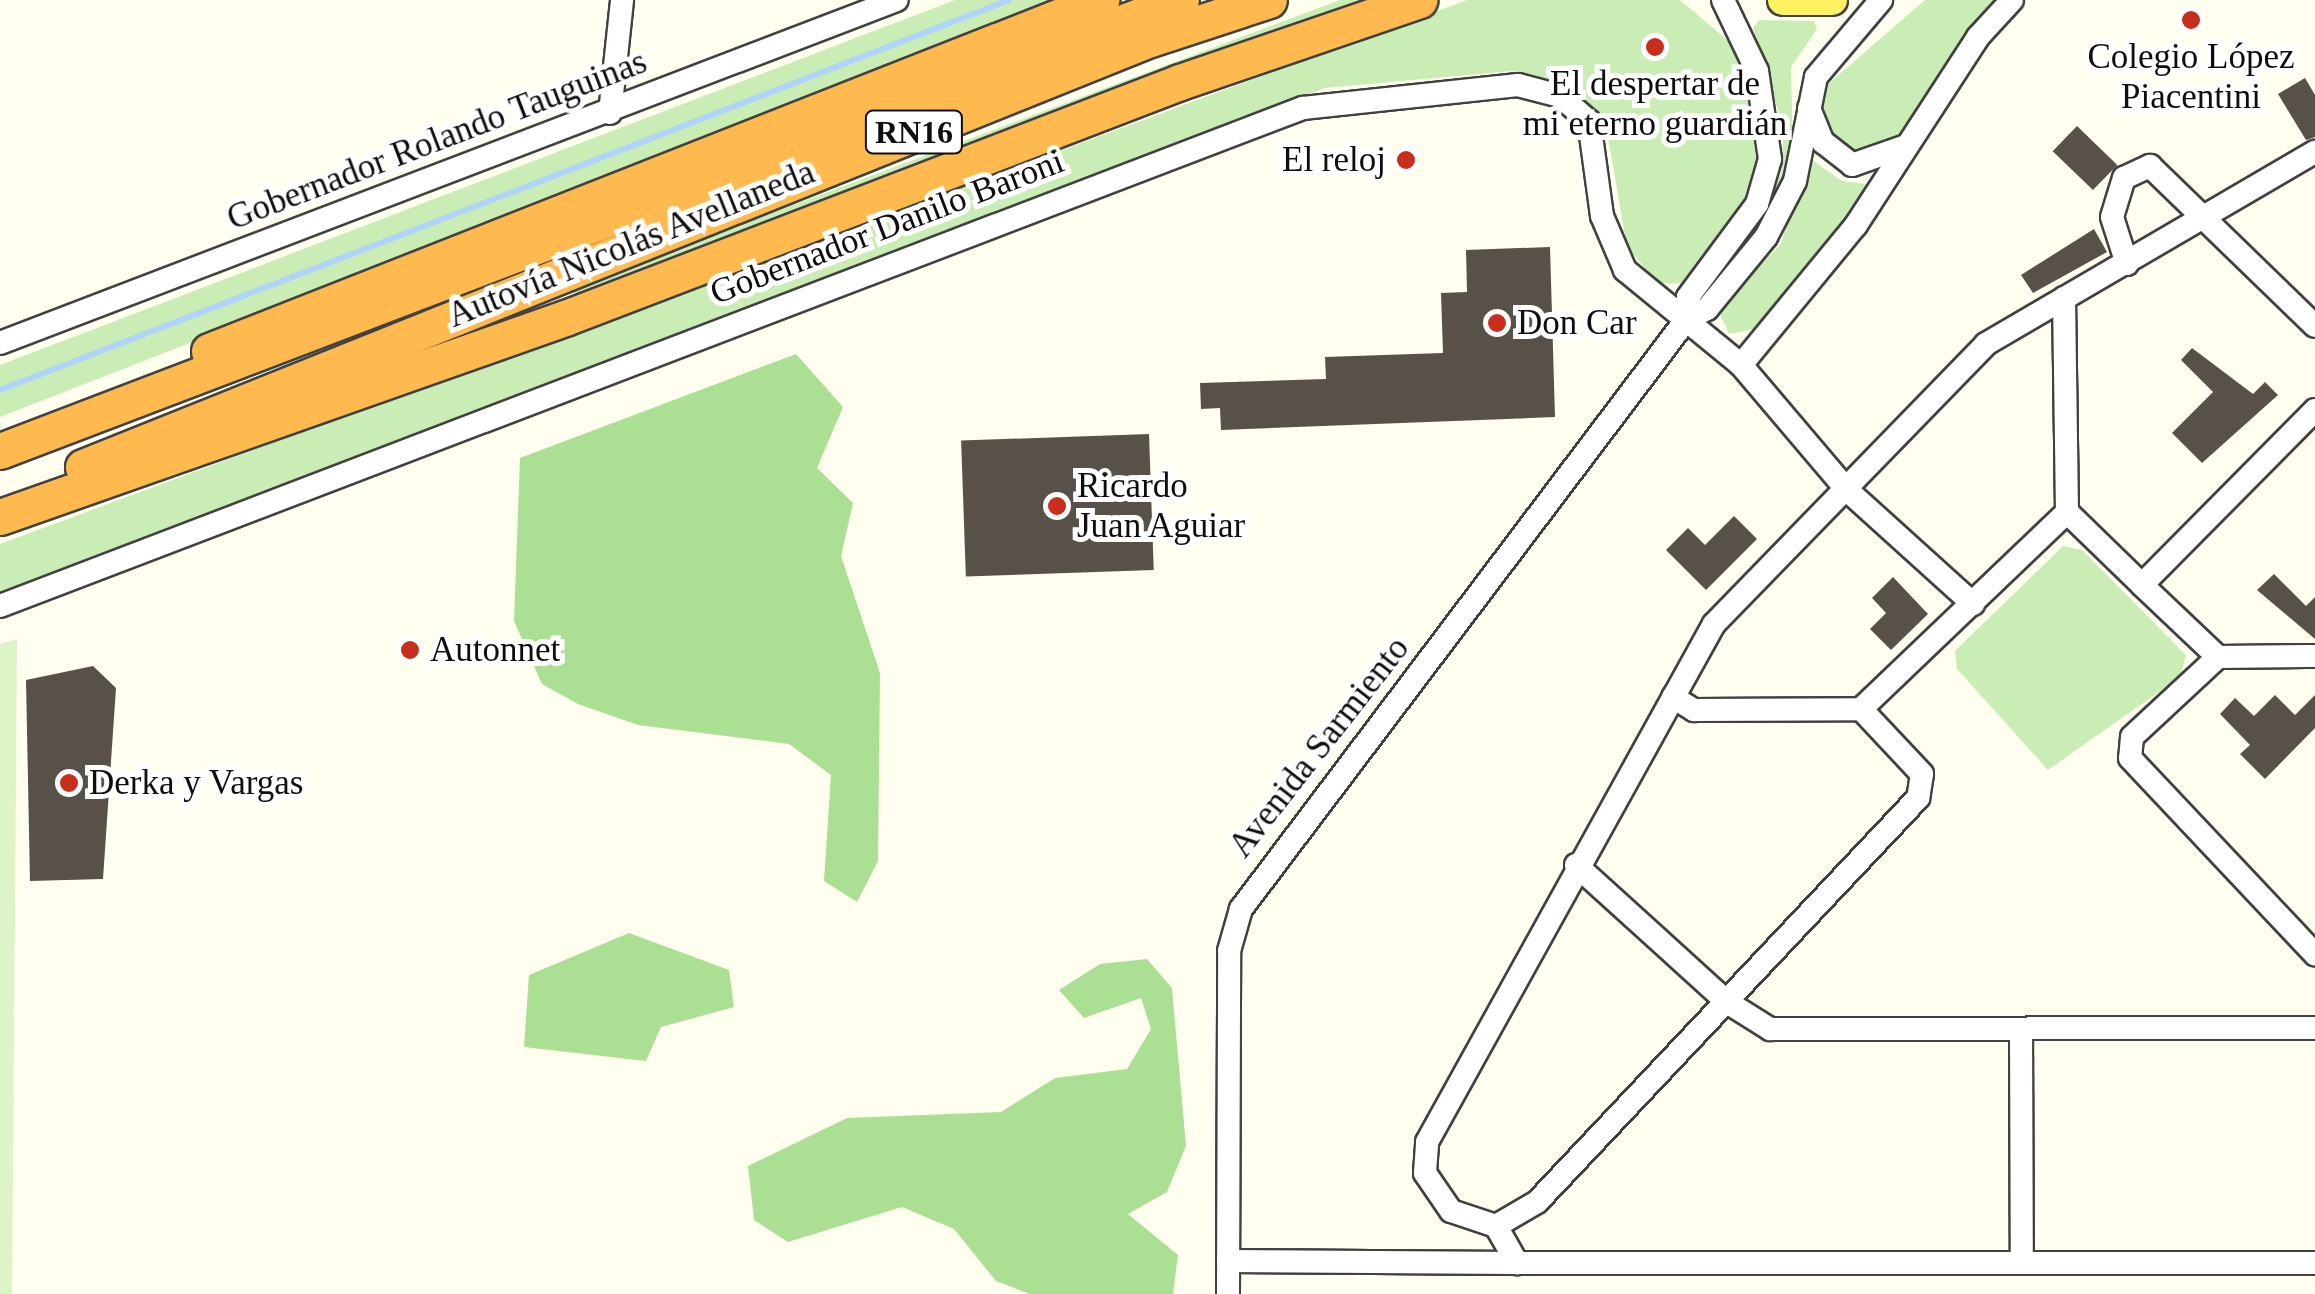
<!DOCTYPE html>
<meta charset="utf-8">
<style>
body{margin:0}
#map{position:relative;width:2315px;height:1294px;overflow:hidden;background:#fffeef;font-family:"Times New Roman",serif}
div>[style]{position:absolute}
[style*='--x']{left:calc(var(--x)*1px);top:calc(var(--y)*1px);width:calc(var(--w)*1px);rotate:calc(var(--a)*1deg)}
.green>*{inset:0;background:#c9edb5}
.forest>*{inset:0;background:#aadf94}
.pitch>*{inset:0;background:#ddf3c8}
.stream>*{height:6px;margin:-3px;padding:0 3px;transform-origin:3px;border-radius:3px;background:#b0d3fa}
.building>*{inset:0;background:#585149;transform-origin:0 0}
.roads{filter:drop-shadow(2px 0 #414141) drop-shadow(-2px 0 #414141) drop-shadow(0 2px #414141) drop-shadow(0 -2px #414141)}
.minor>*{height:22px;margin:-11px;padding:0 11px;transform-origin:11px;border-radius:11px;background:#fff}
.major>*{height:30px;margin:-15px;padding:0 15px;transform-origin:15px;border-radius:15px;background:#fff15f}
.highway>*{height:35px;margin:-17.5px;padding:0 17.5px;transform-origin:17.5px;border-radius:17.5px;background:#feba4e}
.dots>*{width:28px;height:28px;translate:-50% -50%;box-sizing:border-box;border:5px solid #fff;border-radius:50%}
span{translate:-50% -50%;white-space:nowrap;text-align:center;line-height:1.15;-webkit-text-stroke:10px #fff;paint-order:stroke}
.shield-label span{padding:2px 8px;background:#fff;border:2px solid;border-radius:8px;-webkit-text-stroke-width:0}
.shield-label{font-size:32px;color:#0e0e0e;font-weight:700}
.poi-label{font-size:35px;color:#0e0e0e}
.right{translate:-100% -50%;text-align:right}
.left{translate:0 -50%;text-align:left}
.street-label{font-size:35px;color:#0e0e0e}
</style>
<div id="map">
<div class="green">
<div style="clip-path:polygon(955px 0,1069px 0,0 417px,0 365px)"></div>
<div style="clip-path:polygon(1340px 0,1378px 0,578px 298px,572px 288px)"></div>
<div style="clip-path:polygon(1467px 0,1680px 0,1732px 44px,1750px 86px,1757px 170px,1739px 214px,1685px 283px,1658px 283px,1627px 247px,1606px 126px,1568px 83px,1512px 71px,1325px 88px,0 595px,0 544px)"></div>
<div style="clip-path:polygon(1925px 0,1997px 0,1908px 130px,1895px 142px,1845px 152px,1832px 144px,1820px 91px)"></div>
<div style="clip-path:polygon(1759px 20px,1814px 21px,1817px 29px,1791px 67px,1793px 154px,1766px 223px,1713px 287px,1762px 220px,1781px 173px,1784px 130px,1753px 28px)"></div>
<div style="clip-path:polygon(1811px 159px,1842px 181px,1875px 185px,1759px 328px,1729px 334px,1718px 309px,1780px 245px)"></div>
<div style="clip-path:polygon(2063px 546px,2082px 550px,2186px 655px,2180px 677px,2048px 770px,1957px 669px,1955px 651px)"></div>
</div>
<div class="forest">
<div style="clip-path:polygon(796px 354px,843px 407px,817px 468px,853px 503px,841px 556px,880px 673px,878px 861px,857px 902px,824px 881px,831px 775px,789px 744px,638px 725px,578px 704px,542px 684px,514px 621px,520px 458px)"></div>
<div style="clip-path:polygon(629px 933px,729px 970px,734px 1007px,661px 1027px,646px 1061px,524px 1047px,529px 975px)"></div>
<div style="clip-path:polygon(1147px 959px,1172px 988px,1186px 1146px,1167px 1192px,1128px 1214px,1178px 1255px,1173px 1294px,1030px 1294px,996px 1281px,954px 1229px,902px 1207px,788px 1242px,754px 1220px,748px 1166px,847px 1118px,1001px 1112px,1055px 1078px,1127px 1069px,1151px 1029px,1141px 998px,1084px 1018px,1059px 990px,1100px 964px)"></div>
</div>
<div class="pitch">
<div style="clip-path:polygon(17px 639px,12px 1294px,0 1294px,0 644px)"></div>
</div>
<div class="stream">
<div style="--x:0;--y:390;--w:1082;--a:-21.13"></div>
</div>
<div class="building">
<div style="clip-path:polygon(2305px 78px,2315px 95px,2315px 137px,2306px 140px,2278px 94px)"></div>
<div style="left:2077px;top:126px;width:56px;height:35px;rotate:44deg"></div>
<div style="clip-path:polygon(2094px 229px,2107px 252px,2033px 293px,2021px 275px)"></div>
<div style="clip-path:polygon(1550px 247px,1555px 417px,1221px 430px,1220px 408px,1201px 409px,1200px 383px,1326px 379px,1325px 357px,1443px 353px,1441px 293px,1467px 292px,1466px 250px)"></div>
<div style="clip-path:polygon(2192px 348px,2253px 394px,2265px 382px,2278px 395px,2202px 463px,2172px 433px,2213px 392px,2181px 360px)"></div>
<div style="left:1149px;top:434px;width:136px;height:188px;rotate:88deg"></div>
<div style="clip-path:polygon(1734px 516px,1757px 539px,1706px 590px,1666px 550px,1688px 528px,1705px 545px)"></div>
<div style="clip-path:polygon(2274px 574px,2306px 606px,2315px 597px,2315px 639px,2257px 590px)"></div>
<div style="clip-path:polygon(1893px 577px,1928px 614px,1891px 650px,1870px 629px,1886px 613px,1872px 598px)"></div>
<div style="clip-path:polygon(93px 666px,116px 688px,103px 879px,30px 881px,26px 680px)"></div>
<div style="clip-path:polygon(2275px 695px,2295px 715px,2315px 695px,2315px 728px,2265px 779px,2240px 754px,2250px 745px,2220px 714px,2235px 698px,2254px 716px)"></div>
</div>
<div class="roads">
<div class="minor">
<div style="--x:1809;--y:108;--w:37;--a:68"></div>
<div style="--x:1823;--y:142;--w:37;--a:38"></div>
<div style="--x:1852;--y:165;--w:57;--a:-19.4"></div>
<div style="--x:610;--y:113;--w:114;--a:-83.9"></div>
<div style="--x:2127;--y:264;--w:49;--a:-107.7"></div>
<div style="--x:2112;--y:217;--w:41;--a:-72.9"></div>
<div style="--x:2124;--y:178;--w:29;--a:-25"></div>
<div style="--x:2150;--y:166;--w:230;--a:44.1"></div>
<div style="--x:1686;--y:320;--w:23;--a:-85"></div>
<div style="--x:1688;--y:297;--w:116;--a:-53.4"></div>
<div style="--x:1757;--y:204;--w:47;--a:-73.9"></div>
<div style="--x:1770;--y:159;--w:89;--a:-98.4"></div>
<div style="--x:1757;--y:71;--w:79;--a:-115.6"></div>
<div style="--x:0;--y:343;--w:960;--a:-20.93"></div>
<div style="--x:1741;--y:365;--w:181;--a:-50.6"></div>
<div style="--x:1856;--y:225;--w:224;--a:-57"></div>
<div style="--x:1978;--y:37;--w:50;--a:-47.4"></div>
<div style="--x:2315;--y:410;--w:246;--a:134.7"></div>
<div style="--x:2142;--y:585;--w:105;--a:43.5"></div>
<div style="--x:2218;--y:657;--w:97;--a:-0.6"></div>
<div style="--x:2067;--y:512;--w:105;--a:44.2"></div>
<div style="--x:0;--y:606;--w:1395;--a:-20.92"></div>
<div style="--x:1303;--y:108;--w:216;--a:-6.1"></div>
<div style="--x:1518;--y:85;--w:43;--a:14.7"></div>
<div style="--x:1560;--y:96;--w:38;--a:41"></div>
<div style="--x:1589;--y:121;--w:96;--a:82.2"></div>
<div style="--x:1602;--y:216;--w:59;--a:66.9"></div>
<div style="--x:1625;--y:270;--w:150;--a:39.3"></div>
<div style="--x:1741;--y:365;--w:164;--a:49.7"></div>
<div style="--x:1847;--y:490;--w:170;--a:42.1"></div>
<div style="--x:2218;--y:657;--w:117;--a:137.1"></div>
<div style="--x:2132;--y:737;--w:21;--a:95"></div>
<div style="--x:2130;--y:758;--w:270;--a:46.7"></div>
<div style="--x:1673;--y:697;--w:25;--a:32"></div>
<div style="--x:1694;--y:710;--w:167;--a:-0.3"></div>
<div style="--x:1861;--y:709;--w:285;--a:-43.7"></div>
<div style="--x:2067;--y:512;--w:214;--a:-90.8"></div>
<div style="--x:1861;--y:709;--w:89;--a:46.8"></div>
<div style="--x:1922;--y:774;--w:24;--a:99"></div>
<div style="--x:1918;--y:798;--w:555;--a:133.32"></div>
<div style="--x:1537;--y:1202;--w:48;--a:149.7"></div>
<div style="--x:1496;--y:1226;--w:47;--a:-161.6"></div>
<div style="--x:1451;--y:1211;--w:46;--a:-124.4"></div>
<div style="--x:1425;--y:1173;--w:31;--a:-86"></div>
<div style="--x:1427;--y:1142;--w:592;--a:-61.01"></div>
<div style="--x:1714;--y:624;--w:390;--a:-45.8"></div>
<div style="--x:1986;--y:344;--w:381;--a:-30.3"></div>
<div style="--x:1576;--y:865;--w:204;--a:42.2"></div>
<div style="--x:1727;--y:1002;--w:51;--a:32.1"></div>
<div style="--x:1770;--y:1029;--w:545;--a:-0.11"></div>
<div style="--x:2021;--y:1029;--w:234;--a:89.8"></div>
<div style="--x:1496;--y:1226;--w:43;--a:60.4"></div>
<div style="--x:1517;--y:1263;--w:798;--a:0"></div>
<div style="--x:1228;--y:1261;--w:289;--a:0.4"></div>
<div style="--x:1228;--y:1294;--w:343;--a:-89.8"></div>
<div style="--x:1229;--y:951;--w:44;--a:-74.1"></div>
<div style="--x:1241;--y:909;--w:738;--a:-52.93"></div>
<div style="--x:1686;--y:320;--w:24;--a:-28"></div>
<div style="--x:1707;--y:309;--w:93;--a:-50.7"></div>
<div style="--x:1766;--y:237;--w:63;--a:-62.6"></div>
<div style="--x:1795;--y:181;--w:106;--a:-78.6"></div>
<div style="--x:1816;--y:77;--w:101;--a:-49.8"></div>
</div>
<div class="major">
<div style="--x:1783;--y:0;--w:49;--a:0"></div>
</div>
<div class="highway">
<div style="--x:209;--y:351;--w:959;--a:-21.48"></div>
<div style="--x:0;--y:451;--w:1264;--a:-20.9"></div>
<div style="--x:83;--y:467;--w:1150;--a:-21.86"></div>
<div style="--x:1150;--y:39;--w:125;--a:-18.1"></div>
<div style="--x:0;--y:517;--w:599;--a:-19.4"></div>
<div style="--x:565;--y:318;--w:659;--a:-20.99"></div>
<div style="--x:1180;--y:82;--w:253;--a:-18.9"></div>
</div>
</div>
<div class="dots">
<div style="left:2191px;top:20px;background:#c82e1c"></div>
<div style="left:1655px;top:47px;background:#c82e1c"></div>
<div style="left:1406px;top:160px;background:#c82e1c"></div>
<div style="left:1497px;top:323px;background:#c82e1c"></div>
<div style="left:1057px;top:506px;background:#c82e1c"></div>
<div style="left:410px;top:650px;background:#c82e1c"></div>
<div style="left:69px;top:783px;background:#c82e1c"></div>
</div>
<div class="shield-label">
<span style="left:914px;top:132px">RN16</span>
</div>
<div class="poi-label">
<span style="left:2191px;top:77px">Colegio López<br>Piacentini</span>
<span style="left:1655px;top:104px">El despertar de<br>mi eterno guardián</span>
<span class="right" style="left:1386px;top:160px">El reloj</span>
<span class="left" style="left:1517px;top:323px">Don Car</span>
<span class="left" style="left:1077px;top:506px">Ricardo<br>Juan Aguiar</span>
<span class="left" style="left:430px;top:650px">Autonnet</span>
<span class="left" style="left:89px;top:783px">Derka y Vargas</span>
</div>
<div class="street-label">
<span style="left:437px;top:140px;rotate:-21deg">Gobernador Rolando Tauguinas</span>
<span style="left:887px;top:227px;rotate:-21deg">Gobernador Danilo Baroni</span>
<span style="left:631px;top:244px;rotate:-22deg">Autovía Nicolás Avellaneda</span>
<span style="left:1319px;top:747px;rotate:-52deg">Avenida Sarmiento</span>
</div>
</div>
